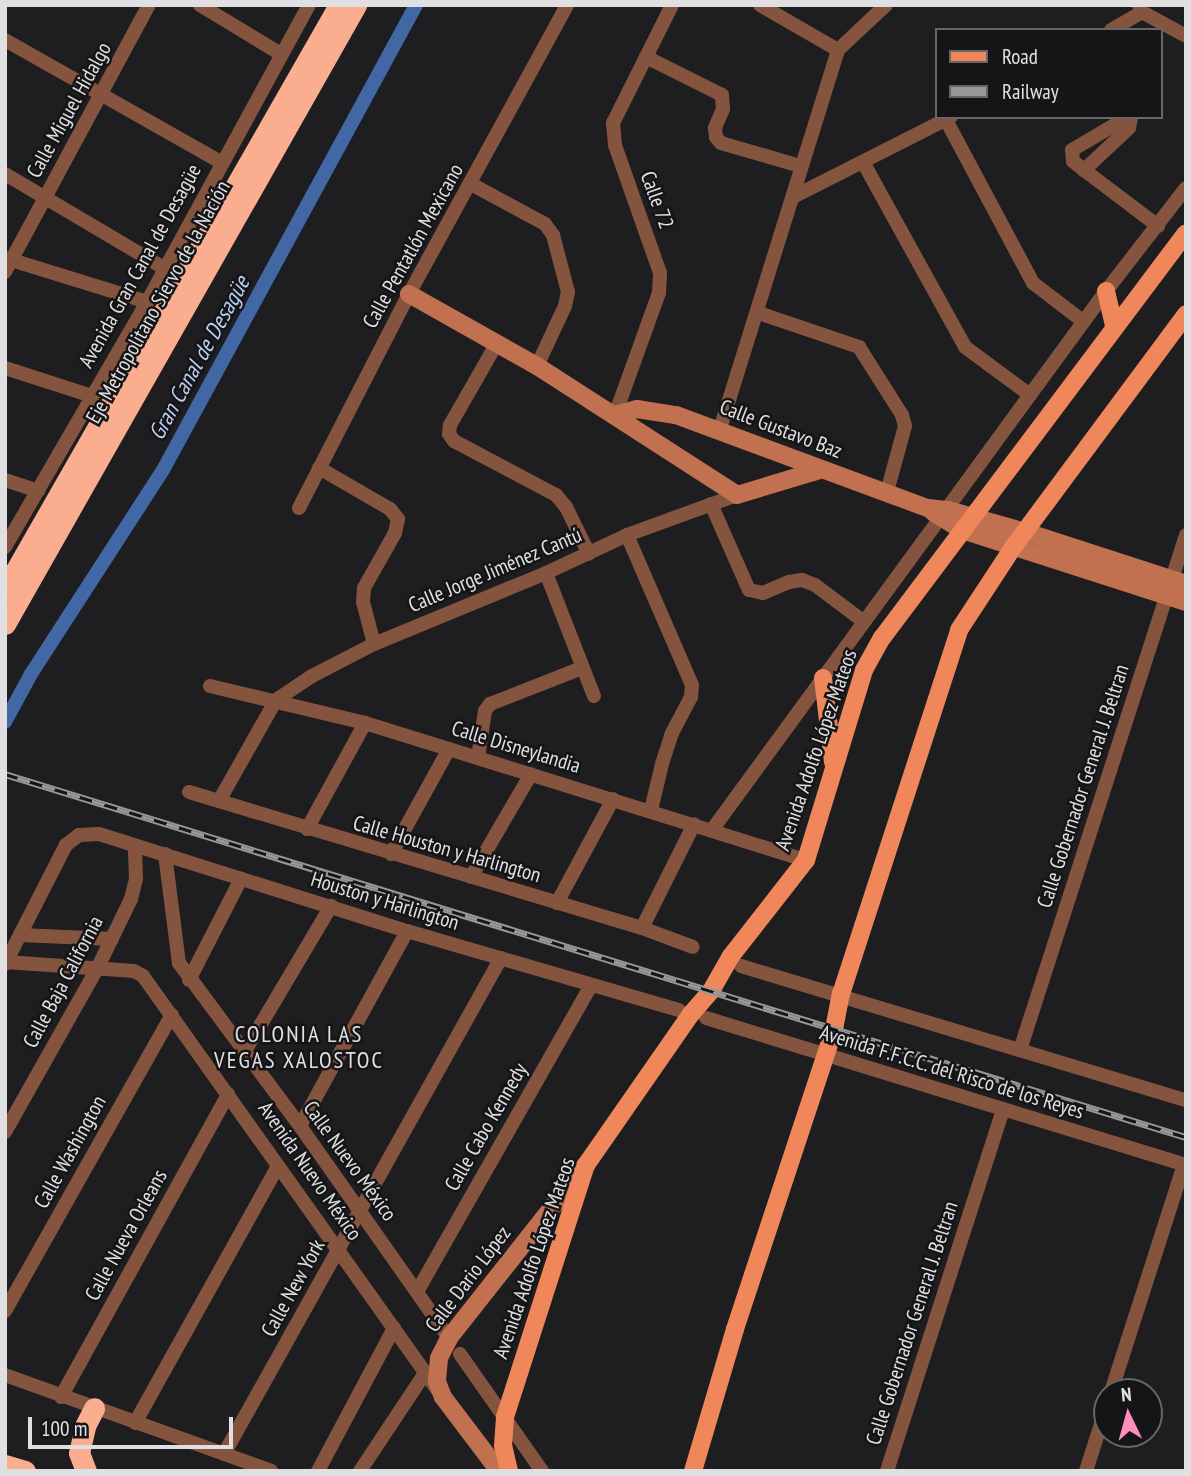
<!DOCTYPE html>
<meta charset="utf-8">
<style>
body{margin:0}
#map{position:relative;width:1191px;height:1476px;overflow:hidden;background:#1e1d20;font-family:"PT Sans Narrow",sans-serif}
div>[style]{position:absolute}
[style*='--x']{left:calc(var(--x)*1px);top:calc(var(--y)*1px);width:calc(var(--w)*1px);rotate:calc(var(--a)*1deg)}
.canal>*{height:14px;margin:-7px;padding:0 7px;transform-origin:7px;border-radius:7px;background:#4168a4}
.street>*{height:14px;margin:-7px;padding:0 7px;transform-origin:7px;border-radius:7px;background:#85543f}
.secondary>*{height:18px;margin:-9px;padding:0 9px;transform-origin:9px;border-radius:9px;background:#c1714f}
.primary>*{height:18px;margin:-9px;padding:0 9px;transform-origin:9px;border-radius:9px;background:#ef875b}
.highway>*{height:21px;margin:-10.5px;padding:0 10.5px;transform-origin:10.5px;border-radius:10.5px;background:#faae8f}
.rail>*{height:7px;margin-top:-3.5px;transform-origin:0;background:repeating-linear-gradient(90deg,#151417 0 13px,#989799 0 26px);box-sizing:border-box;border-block:2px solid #989799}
span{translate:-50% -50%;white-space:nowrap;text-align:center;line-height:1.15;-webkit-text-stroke:5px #151417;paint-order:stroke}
.street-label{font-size:21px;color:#e0dfe1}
.water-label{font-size:23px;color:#b8cff1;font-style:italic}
.neighbourhood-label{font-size:23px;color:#e0dfe1;letter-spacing:2px}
.frame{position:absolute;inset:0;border:7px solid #e0dfe1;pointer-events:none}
.legend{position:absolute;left:935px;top:28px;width:228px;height:91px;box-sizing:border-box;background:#151417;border:2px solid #666568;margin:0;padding:9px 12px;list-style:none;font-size:21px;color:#e0dfe1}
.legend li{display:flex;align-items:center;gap:14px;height:35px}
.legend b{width:35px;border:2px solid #666568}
.north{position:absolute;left:1093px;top:1378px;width:70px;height:70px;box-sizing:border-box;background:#151417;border:2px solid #666568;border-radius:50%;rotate:355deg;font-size:19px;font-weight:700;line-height:28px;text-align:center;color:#e0dfe1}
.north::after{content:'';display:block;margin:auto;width:24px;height:32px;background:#ff8ebb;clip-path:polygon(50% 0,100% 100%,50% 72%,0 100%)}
.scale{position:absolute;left:28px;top:1417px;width:205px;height:32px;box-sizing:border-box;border:4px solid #e0dfe1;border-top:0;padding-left:9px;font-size:21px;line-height:24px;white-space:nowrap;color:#e0dfe1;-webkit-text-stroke:5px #151417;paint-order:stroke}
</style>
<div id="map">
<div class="canal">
<div style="--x:5;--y:722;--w:55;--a:-61.6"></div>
<div style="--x:31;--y:674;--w:243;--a:-57.1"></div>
<div style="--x:163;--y:470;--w:529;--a:-61.45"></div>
</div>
<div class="street">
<div style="--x:200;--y:5;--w:95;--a:31.2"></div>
<div style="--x:760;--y:5;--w:90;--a:30"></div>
<div style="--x:1139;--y:5;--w:8;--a:67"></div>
<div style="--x:1142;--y:12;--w:50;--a:28.6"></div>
<div style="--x:1111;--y:30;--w:36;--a:-30"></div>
<div style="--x:5;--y:40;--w:248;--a:29.5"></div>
<div style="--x:646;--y:57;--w:85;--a:26.6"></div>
<div style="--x:722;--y:95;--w:14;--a:86"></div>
<div style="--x:723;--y:109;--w:21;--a:113"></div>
<div style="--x:715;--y:128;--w:9;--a:84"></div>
<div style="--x:716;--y:137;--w:8;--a:50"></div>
<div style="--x:721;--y:143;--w:82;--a:16.2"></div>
<div style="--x:1131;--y:117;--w:11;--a:100"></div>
<div style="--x:1129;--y:128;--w:62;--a:137"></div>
<div style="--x:1084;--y:170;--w:93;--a:37.1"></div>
<div style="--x:946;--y:120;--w:185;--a:61.9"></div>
<div style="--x:1033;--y:283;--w:64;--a:37.4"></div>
<div style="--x:863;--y:162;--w:211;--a:61.1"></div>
<div style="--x:965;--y:347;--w:81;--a:36.4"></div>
<div style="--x:1084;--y:170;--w:14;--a:-141"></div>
<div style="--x:1073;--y:161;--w:11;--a:-95"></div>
<div style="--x:1072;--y:150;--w:65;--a:-30.5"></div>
<div style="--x:5;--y:174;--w:185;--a:30.6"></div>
<div style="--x:471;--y:184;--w:84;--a:28.4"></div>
<div style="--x:545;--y:224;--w:14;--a:54"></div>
<div style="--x:553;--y:235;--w:59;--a:75.3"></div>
<div style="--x:568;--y:292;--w:14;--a:102"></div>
<div style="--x:565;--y:306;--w:66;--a:115"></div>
<div style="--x:793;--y:197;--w:177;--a:-26.9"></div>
<div style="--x:5;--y:258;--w:149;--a:17.2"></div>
<div style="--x:5;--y:272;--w:303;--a:-61.7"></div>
<div style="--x:759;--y:313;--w:106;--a:18.8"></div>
<div style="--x:859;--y:347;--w:80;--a:57.7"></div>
<div style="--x:902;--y:415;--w:11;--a:75"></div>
<div style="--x:905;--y:426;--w:68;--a:105.3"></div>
<div style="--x:497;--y:343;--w:95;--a:119.8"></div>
<div style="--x:450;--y:425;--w:9;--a:96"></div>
<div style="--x:449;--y:434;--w:9;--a:54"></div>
<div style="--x:454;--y:441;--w:115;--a:27.9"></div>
<div style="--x:556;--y:495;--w:16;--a:50"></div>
<div style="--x:566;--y:507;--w:52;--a:63.9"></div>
<div style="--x:5;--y:368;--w:91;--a:17.8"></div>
<div style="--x:615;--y:415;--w:130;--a:-70.2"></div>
<div style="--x:659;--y:293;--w:20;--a:-87"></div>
<div style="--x:660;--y:273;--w:136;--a:-109.4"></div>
<div style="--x:615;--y:145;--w:22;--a:-95"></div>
<div style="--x:613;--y:123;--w:132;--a:-63.4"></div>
<div style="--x:720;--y:429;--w:397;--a:-72.7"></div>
<div style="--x:838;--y:50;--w:66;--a:-43.2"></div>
<div style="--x:319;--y:468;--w:82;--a:30"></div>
<div style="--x:390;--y:509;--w:13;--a:51"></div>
<div style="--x:398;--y:519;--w:14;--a:102"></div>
<div style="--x:395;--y:533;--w:63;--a:119.4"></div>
<div style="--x:364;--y:588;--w:14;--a:94"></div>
<div style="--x:363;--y:602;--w:43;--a:75.3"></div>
<div style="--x:5;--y:480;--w:35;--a:18"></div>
<div style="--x:711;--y:504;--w:94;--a:66.2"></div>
<div style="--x:749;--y:590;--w:14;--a:12"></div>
<div style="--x:763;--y:593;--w:28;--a:-23"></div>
<div style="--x:789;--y:582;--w:13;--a:-9"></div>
<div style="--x:802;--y:580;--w:14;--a:21"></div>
<div style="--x:815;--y:585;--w:60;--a:36.9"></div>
<div style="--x:299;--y:508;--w:241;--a:-62.8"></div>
<div style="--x:409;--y:294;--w:329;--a:-61.3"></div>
<div style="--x:627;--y:535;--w:163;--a:66.6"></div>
<div style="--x:692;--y:685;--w:12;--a:95"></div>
<div style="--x:691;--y:697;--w:41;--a:117.8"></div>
<div style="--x:672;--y:733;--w:33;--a:108"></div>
<div style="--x:662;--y:764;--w:47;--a:103.4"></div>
<div style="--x:5;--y:547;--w:283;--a:-59.9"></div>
<div style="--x:147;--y:302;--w:338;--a:-61.4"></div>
<div style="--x:546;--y:573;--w:132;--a:68.7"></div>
<div style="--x:210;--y:686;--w:159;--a:13.4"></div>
<div style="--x:365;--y:723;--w:462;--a:17.3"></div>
<div style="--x:478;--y:757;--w:47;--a:-81.3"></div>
<div style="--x:485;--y:711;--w:9;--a:-54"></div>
<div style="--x:490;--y:704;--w:99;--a:-21.4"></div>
<div style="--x:189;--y:792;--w:473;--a:16.7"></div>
<div style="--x:642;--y:928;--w:54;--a:20.4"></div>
<div style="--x:219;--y:801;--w:116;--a:-60.6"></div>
<div style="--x:276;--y:700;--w:43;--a:-33.7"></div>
<div style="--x:312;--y:676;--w:70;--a:-27.3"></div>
<div style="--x:374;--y:644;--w:186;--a:-22.4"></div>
<div style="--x:546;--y:573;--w:89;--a:-25.1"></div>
<div style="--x:627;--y:535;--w:117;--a:-20"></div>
<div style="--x:307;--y:829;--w:121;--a:-61.3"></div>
<div style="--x:712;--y:830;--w:668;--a:-53.83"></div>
<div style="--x:1106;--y:291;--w:130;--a:-52.2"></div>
<div style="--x:165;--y:854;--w:110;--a:82.7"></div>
<div style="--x:179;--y:963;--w:203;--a:53.4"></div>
<div style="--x:300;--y:1126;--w:259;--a:54.9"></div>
<div style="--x:391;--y:854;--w:120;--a:-61.1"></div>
<div style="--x:471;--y:877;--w:119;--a:-59.8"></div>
<div style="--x:557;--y:903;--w:118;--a:-61.7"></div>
<div style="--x:642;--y:928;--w:116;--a:-63.4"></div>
<div style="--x:20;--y:935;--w:92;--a:2.5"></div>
<div style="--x:6;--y:962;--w:128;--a:4"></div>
<div style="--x:134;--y:971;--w:10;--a:29"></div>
<div style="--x:143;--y:976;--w:511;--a:54.57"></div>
<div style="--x:5;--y:964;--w:134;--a:-62.9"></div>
<div style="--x:66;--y:845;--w:16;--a:-38"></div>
<div style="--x:79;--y:835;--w:20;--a:-3"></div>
<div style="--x:99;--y:834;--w:323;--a:17.5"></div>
<div style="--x:407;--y:931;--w:283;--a:16.2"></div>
<div style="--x:741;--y:966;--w:465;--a:16.8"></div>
<div style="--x:189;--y:980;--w:114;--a:-62.8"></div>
<div style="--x:706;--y:1018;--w:502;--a:17.03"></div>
<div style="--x:1020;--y:1050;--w:541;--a:-72.13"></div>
<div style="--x:245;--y:1051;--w:169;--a:-59.3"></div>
<div style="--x:300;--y:1126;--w:222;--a:-61.2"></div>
<div style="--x:5;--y:1132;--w:187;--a:-60.6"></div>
<div style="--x:97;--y:969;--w:78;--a:-64.1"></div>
<div style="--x:131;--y:899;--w:21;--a:-76"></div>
<div style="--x:136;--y:879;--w:33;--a:-92"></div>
<div style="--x:418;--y:1290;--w:351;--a:-60.4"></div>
<div style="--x:5;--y:1311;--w:340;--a:-60.6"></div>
<div style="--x:460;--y:1354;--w:143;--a:55"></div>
<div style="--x:5;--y:1375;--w:283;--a:19.8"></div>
<div style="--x:1111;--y:1392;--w:239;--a:-72.2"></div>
<div style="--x:61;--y:1397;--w:346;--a:-61.1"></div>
<div style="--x:135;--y:1423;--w:294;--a:-60.9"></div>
<div style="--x:224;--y:1454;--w:568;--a:-60.82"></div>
<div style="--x:318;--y:1471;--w:162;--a:-62"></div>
<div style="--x:360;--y:1471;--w:118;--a:-56.4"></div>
<div style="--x:887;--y:1471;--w:380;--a:-72.2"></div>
<div style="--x:1086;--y:1471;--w:69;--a:-72.3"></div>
</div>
<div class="secondary">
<div style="--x:409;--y:294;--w:147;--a:29.4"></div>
<div style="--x:537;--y:366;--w:238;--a:32.8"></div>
<div style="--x:737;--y:495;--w:87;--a:-16.8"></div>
<div style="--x:615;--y:415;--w:23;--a:-15"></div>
<div style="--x:637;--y:409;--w:39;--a:9"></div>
<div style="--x:676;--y:415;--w:269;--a:20.3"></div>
<div style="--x:928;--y:508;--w:20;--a:6"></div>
<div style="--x:948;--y:510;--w:81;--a:15.8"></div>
<div style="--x:1026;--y:532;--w:168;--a:18"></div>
<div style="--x:933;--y:512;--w:34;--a:32"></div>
<div style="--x:962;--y:530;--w:235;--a:17.8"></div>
<div style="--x:499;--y:1471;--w:93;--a:-127.1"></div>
<div style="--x:443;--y:1397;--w:17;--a:-111"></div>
<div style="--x:437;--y:1381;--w:23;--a:-85"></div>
<div style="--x:439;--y:1358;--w:22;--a:-63"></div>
<div style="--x:449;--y:1338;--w:218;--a:-51.7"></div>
</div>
<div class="primary">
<div style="--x:1106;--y:291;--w:36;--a:77"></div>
<div style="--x:823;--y:678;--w:85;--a:83.2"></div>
<div style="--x:509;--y:1471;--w:26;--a:-103"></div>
<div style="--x:503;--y:1446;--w:29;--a:-86"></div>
<div style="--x:505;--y:1417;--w:265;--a:-72.2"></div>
<div style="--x:586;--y:1165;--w:184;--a:-55.2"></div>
<div style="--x:691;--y:1014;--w:30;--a:-49"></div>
<div style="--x:711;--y:991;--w:40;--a:-60.3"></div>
<div style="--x:731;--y:956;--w:122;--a:-52"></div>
<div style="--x:806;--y:860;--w:199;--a:-73"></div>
<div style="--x:864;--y:670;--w:37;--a:-61"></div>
<div style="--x:882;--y:638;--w:506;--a:-53.11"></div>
<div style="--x:693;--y:1471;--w:148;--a:-73.5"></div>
<div style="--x:735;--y:1329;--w:316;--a:-71.7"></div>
<div style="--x:834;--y:1029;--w:36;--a:-79"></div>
<div style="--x:841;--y:994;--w:383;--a:-72"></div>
<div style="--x:959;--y:630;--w:100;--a:-56.8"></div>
<div style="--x:1014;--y:546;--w:289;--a:-53.4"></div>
</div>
<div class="highway">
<div style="--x:5;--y:589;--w:673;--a:-60.23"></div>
<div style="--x:5;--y:624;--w:712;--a:-60.44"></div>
<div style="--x:5;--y:1465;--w:21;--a:17"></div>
<div style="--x:86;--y:1471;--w:19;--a:-111"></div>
<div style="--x:79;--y:1453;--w:28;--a:-77"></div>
<div style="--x:85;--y:1426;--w:20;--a:-63"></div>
</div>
<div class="rail">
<div style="--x:5;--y:774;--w:1236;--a:17.09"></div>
</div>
<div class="street-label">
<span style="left:69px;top:110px;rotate:-61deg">Calle Miguel Hidalgo</span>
<span style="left:657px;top:200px;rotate:70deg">Calle 72</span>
<span style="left:413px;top:246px;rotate:-61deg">Calle Pentatlón Mexicano</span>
<span style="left:140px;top:266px;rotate:-61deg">Avenida Gran Canal de Desagüe</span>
<span style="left:158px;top:302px;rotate:-61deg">Eje Metropolitano Siervo de la Nación</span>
<span style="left:781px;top:429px;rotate:21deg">Calle Gustavo Baz</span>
<span style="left:495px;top:570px;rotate:-23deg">Calle Jorge Jiménez Cantú</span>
<span style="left:516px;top:747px;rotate:17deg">Calle Disneylandia</span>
<span style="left:816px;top:750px;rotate:-71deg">Avenida Adolfo López Mateos</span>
<span style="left:1083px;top:786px;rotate:-72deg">Calle Gobernador General J. Beltran</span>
<span style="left:447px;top:849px;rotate:16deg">Calle Houston y Harlington</span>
<span style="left:385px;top:901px;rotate:17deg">Houston y Harlington</span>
<span style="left:63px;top:982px;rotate:-62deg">Calle Baja California</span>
<span style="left:952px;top:1072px;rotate:17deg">Avenida F.F.C.C. del Risco de los Reyes</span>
<span style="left:486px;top:1127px;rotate:-60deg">Calle Cabo Kennedy</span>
<span style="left:70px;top:1152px;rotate:-61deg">Calle Washington</span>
<span style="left:350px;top:1161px;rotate:54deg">Calle Nuevo México</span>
<span style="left:310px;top:1171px;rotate:55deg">Avenida Nuevo México</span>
<span style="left:126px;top:1235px;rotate:-61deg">Calle Nueva Orleans</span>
<span style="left:534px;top:1258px;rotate:-71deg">Avenida Adolfo López Mateos</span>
<span style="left:468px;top:1279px;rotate:-53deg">Calle Dario López</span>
<span style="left:293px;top:1288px;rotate:-61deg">Calle New York</span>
<span style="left:912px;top:1323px;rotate:-72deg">Calle Gobernador General J. Beltran</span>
</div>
<div class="water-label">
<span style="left:199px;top:358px;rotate:-61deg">Gran Canal de Desagüe</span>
</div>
<div class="neighbourhood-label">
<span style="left:299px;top:1047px">COLONIA LAS<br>VEGAS XALOSTOC</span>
</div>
<div class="frame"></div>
<ul class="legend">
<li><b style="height:9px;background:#ef875b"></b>Road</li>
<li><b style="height:9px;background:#989799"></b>Railway</li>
</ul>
<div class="north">N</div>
<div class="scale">100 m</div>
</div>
